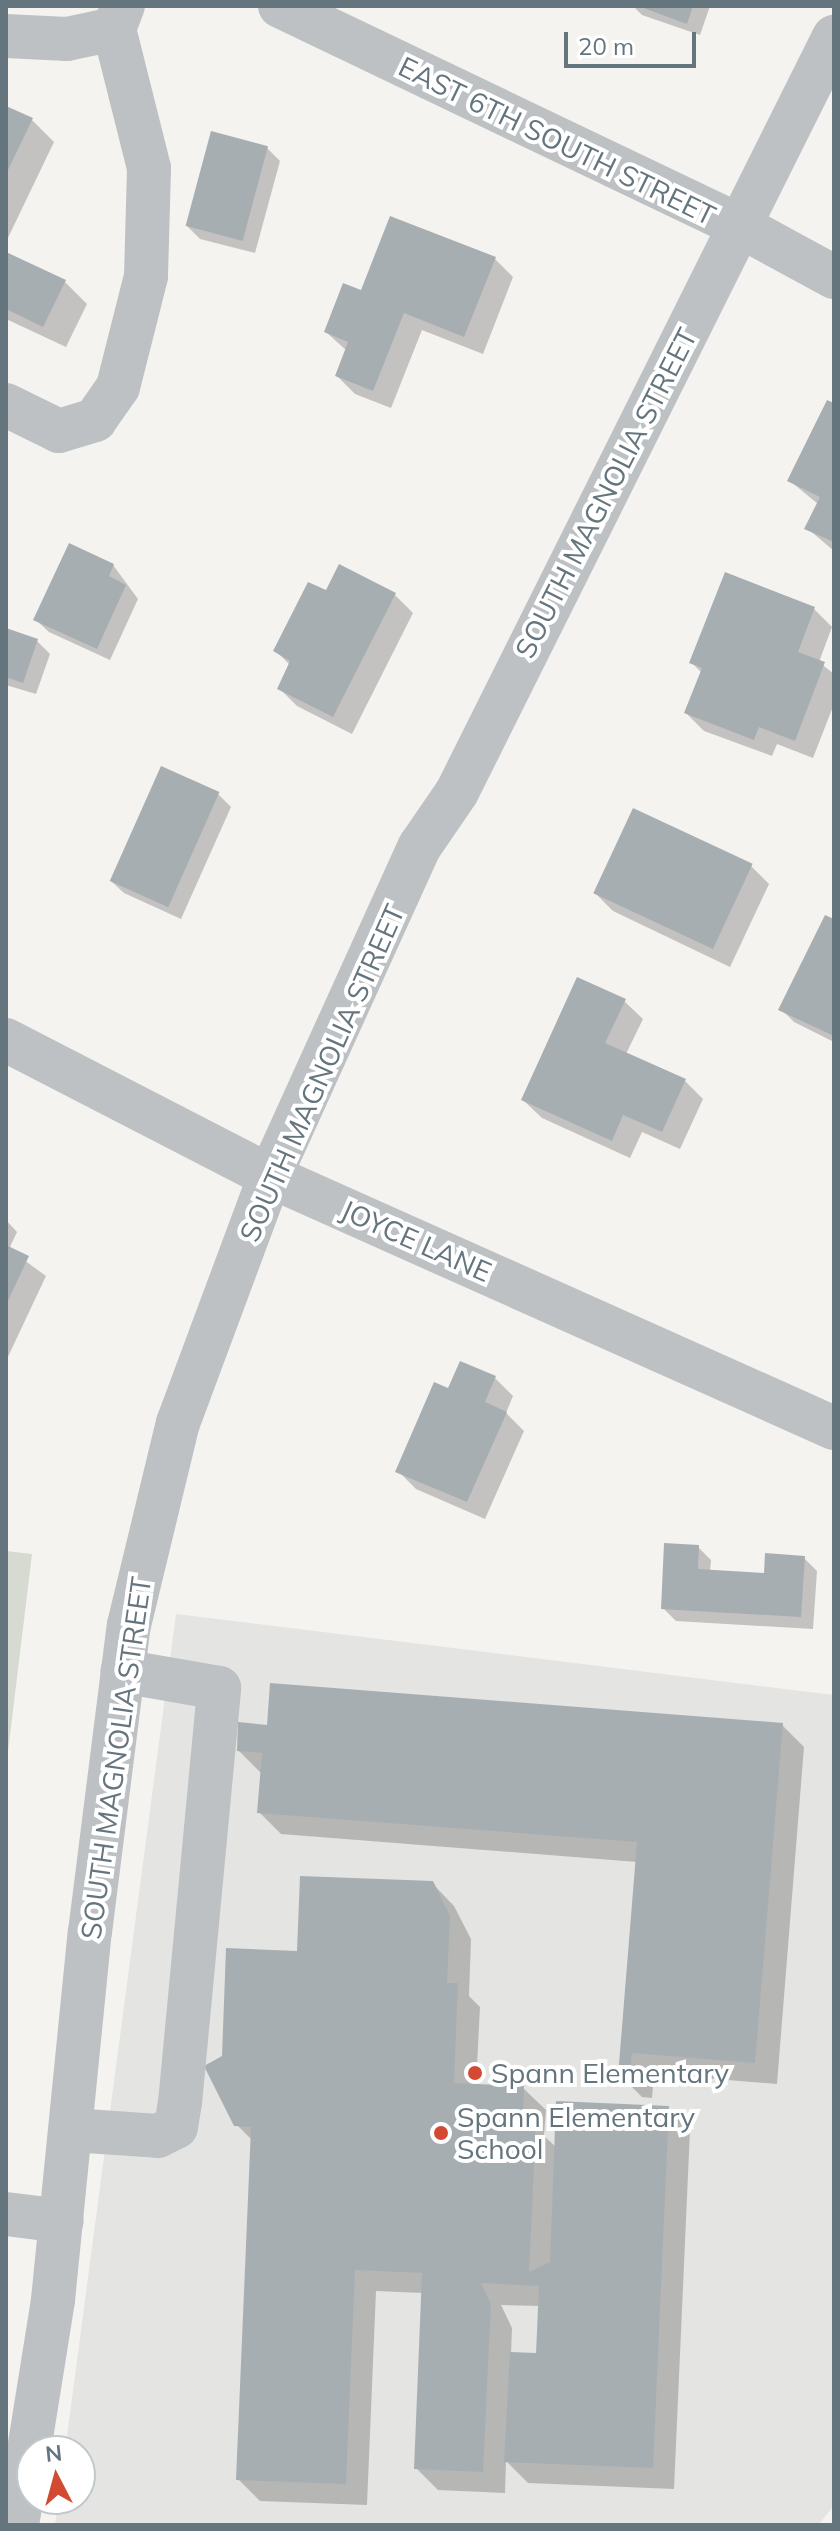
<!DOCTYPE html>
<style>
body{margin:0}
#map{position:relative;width:840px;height:2531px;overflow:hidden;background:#f4f3f0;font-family:Mulish,sans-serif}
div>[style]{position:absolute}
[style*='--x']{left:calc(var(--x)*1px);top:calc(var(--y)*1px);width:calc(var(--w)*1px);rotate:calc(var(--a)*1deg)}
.built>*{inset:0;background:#e4e5e3}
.green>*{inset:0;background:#d6dad1}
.shadow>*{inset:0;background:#0003}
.building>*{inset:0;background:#a7aeb2;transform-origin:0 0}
.minor>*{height:44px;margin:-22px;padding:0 22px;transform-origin:22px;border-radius:22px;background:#bdc1c4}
.dots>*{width:22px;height:22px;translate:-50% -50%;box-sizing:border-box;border:4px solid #fff;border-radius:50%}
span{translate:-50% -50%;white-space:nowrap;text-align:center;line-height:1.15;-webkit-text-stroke:8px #fff;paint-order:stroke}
.street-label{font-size:28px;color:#65757e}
.poi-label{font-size:28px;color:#65757e}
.left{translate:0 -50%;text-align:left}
.frame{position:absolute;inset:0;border:8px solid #65757e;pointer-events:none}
.north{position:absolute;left:16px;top:2435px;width:80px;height:80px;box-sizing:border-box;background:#fff;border:2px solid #c1c8cb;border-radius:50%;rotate:354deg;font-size:22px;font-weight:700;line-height:32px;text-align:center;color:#65757e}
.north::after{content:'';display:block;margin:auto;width:28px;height:36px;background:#d24a32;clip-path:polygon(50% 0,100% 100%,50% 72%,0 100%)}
.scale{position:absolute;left:564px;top:32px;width:132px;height:36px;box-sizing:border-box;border:4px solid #65757e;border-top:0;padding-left:10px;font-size:24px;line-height:28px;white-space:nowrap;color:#65757e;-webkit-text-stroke:6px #fff;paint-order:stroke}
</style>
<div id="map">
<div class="built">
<div style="clip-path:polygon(176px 1614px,834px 1695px,834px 2506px,818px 2525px,55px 2525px,59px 2499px,80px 2499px,80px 2451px,65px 2451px)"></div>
</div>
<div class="green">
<div style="clip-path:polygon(6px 1551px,32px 1554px,6px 1768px)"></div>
</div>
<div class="shadow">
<div style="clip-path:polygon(633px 6px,710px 6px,700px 35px,642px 15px)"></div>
<div style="clip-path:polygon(6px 108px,32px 120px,54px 142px,6px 242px)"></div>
<div style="clip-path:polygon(267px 148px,280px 161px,255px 253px,200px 239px,187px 226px)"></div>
<div style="clip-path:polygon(6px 254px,65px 282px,87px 304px,66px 347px,6px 319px)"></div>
<div style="clip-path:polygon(495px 259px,513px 277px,483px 354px,422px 330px,391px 408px,355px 394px,337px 376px,347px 351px,326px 332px,362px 292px)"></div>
<div style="clip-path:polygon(834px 406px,834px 551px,807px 528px,818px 504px,790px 481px)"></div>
<div style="clip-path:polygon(113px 565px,138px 599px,110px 660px,49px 632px,36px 620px)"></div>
<div style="clip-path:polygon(326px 593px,395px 595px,413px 613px,352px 734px,297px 706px,279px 688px,290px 665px,276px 651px)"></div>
<div style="clip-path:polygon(814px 609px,832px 627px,819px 662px,834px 674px,834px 704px,813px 758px,777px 744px,772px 756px,704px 731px,686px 713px,702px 673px,692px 663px)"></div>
<div style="clip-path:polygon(6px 630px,37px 641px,50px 654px,36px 694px,6px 685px)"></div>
<div style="clip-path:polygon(162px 769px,218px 794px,231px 807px,181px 919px,124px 893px,111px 881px)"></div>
<div style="clip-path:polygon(634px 810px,751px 866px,769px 884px,730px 967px,613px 911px,595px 893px)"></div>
<div style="clip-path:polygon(834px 921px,834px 1042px,794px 1022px,781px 1009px)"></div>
<div style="clip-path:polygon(624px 1001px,643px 1019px,626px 1054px,685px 1081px,703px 1099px,680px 1149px,642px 1132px,630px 1158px,542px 1118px,523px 1100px)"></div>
<div style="clip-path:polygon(6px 1220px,17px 1232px,9px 1249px,46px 1276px,6px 1361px)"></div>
<div style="clip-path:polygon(495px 1378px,513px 1396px,506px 1413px,524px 1431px,485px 1519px,416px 1489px,398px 1471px,449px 1391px)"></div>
<div style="clip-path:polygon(698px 1547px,711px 1560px,710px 1572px,766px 1575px,804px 1558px,817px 1571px,813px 1629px,676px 1621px,663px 1608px)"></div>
<div style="clip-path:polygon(782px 1725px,804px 1747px,777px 2084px,654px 2074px,652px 2098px,642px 2097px,620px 2075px,637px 1862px,281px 1834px,259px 1812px,262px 1774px,239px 1751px,268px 1727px)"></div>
<div style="clip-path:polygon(evenodd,432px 1883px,454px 1906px,471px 1939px,469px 1996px,480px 2007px,476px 2086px,523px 2088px,546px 2110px,544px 2136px,556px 2147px,668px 2108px,690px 2130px,674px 2489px,528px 2483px,506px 2461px,505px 2493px,438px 2490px,416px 2468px,423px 2293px,376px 2291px,367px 2505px,260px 2501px,238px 2479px,253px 2141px,236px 2124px,224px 2058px,298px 1953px,432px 1883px,501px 2305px,540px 2306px,538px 2355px,511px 2354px,512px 2328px,501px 2305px)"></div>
</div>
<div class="building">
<div style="clip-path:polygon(638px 6px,693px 6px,687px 24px)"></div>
<div style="clip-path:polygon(6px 106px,33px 118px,6px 174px)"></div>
<div style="left:211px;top:131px;width:59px;height:98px;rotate:15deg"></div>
<div style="clip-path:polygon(390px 216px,496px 257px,464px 337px,404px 313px,373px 391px,335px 376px,348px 342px,324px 332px,343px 283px,361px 290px)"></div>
<div style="clip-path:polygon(6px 252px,66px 280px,43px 327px,6px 309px)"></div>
<div style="clip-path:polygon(827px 400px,834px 403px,834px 542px,804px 529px,820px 497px,787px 481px)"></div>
<div style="clip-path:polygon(69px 543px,114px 564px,109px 576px,126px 585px,97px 649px,33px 620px)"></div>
<div style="clip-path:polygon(339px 564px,396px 593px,333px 717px,277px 689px,290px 661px,273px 651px,308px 582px,326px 590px)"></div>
<div style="clip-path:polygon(725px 572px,815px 607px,798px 652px,825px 662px,795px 741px,759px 727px,754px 740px,684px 713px,702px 668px,689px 663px)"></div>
<div style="clip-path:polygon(6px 628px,38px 639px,23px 683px,6px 677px)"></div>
<div style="left:161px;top:766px;width:64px;height:126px;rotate:24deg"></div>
<div style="left:633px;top:808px;width:132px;height:94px;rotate:25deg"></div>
<div style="clip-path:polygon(825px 915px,834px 919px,834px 1036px,778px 1010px)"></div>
<div style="clip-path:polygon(577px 977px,626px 999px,605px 1043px,686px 1079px,662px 1132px,623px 1115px,612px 1141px,521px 1100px)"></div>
<div style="clip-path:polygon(6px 1245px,29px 1256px,6px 1305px)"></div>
<div style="clip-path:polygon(460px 1361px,496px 1376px,485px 1402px,507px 1412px,467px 1502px,395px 1472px,434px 1382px,448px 1388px)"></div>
<div style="clip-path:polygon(664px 1543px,699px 1545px,698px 1569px,764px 1573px,765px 1553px,805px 1556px,801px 1617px,661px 1609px)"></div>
<div style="clip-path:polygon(270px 1683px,783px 1723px,755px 2063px,632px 2053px,630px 2077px,618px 2076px,637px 1842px,257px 1813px,262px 1753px,237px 1751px,238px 1722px,267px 1725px)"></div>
<div style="clip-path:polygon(300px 1876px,433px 1881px,450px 1916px,447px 1983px,458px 1983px,454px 2083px,524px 2086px,523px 2123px,536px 2124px,529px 2272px,550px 2262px,556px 2101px,669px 2106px,653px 2468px,504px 2462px,510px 2352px,536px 2353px,539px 2286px,481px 2283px,491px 2304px,483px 2472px,414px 2469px,422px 2273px,355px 2270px,346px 2484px,236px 2480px,251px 2127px,234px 2126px,204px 2066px,222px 2056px,226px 1948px,297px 1951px)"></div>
</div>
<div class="minor">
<div style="--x:280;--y:6;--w:512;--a:25.56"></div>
<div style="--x:742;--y:227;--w:105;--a:28.5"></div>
<div style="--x:6;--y:36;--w:61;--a:2.8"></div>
<div style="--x:67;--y:39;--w:48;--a:-12"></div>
<div style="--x:6;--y:405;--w:59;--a:26.1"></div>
<div style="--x:59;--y:431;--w:38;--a:-17"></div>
<div style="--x:95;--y:420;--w:40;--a:-55.1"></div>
<div style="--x:118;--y:387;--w:114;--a:-75.8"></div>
<div style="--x:146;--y:276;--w:108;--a:-88.4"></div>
<div style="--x:149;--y:168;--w:143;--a:-104.1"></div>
<div style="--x:114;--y:29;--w:25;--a:-69"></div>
<div style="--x:6;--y:1040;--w:297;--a:27.3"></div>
<div style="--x:270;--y:1176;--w:618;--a:24.08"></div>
<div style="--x:71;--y:2130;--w:87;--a:3.9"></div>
<div style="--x:158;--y:2136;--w:20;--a:-27"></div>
<div style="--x:176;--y:2127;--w:24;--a:-81"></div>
<div style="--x:180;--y:2103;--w:417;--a:-84.6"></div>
<div style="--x:219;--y:1688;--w:98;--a:-170.1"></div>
<div style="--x:6;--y:2214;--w:56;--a:7.1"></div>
<div style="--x:17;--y:2525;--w:228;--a:-80.9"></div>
<div style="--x:53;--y:2300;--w:370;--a:-84.3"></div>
<div style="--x:90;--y:1932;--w:309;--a:-82.8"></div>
<div style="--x:129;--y:1625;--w:208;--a:-76.4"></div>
<div style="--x:178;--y:1423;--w:264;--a:-69.6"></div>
<div style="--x:270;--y:1176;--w:362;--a:-65.6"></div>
<div style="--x:420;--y:846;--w:65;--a:-55.6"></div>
<div style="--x:457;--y:792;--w:844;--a:-63.47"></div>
</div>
<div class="dots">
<div style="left:475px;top:2073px;background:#d24a32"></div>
<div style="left:441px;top:2133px;background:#d24a32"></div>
</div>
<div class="street-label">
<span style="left:557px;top:141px;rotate:26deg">EAST 6TH SOUTH STREET</span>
<span style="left:606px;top:493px;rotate:-63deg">SOUTH MAGNOLIA STREET</span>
<span style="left:322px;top:1073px;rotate:-66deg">SOUTH MAGNOLIA STREET</span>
<span style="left:416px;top:1241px;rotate:24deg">JOYCE LANE</span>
<span style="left:116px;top:1758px;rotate:-82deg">SOUTH MAGNOLIA STREET</span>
</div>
<div class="poi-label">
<span class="left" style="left:491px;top:2073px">Spann Elementary</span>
<span class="left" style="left:457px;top:2133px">Spann Elementary<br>School</span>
</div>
<div class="frame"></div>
<div class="north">N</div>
<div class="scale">20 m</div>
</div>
